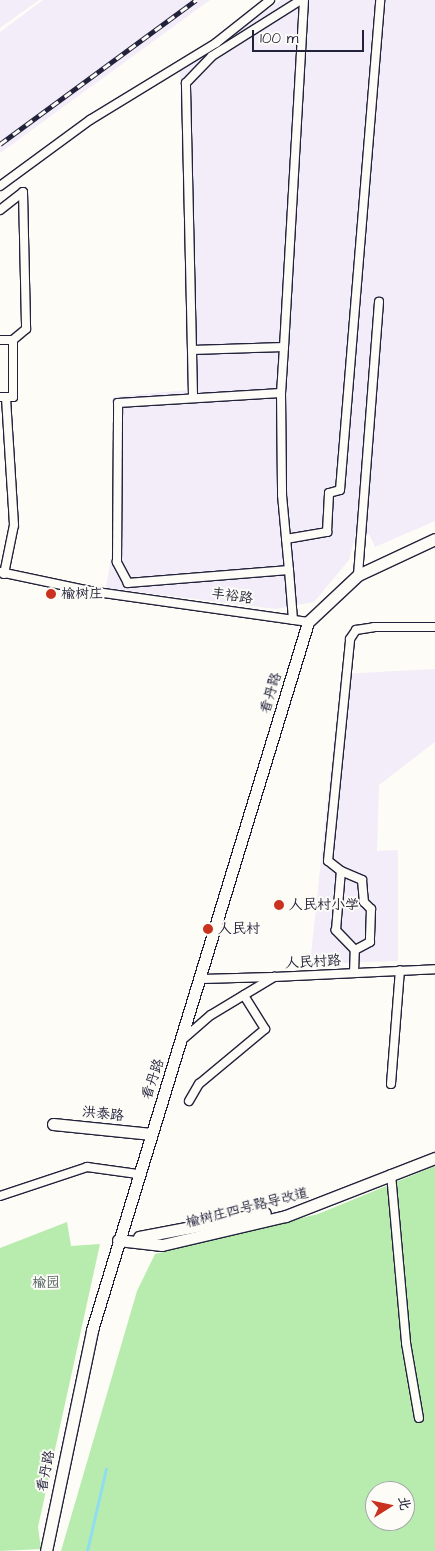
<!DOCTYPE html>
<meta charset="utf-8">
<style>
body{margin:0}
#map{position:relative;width:435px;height:1551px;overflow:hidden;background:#fdfcf7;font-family:"Architects Daughter","LXGW WenKai TC",sans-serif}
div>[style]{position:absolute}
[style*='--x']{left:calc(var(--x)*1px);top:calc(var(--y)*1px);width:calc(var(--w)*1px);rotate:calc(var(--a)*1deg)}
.built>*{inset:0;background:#f2edf8}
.green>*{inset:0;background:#b7ecae}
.stream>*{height:2.5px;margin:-1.25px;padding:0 1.25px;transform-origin:1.25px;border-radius:1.25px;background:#90ddef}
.roads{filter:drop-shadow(1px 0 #22223b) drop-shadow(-1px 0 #22223b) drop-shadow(0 1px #22223b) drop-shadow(0 -1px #22223b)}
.street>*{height:8px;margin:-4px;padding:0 4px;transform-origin:4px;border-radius:4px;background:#fdfcf7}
.secondary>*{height:11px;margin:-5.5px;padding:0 5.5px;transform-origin:5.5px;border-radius:5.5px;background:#fdfcf7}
.rail>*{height:4.5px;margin-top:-2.25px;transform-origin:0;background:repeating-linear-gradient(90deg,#fdfcf7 0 8px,#22223b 0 16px);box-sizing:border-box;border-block:1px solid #22223b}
.dots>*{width:14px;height:14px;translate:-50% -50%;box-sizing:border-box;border:2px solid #fdfcf7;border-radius:50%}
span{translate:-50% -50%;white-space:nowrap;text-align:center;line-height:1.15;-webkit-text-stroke:4px #fdfcf7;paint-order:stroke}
.poi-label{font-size:14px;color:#22223b}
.left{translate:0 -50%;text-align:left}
.street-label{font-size:14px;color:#22223b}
.park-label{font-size:14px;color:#4f5f5e}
.north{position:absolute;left:365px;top:1481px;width:50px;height:50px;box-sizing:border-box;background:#fdfcf7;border:1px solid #a5a5ac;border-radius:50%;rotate:80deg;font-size:14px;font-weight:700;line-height:20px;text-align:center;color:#22223b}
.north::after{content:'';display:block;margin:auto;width:18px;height:22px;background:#c8321e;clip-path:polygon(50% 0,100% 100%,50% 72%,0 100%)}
.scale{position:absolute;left:252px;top:30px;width:112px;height:22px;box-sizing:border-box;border:2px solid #22223b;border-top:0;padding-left:6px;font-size:15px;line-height:18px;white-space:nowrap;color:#22223b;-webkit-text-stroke:4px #fdfcf7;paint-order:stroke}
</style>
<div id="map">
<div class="built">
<div style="clip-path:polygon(0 0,39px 0,0 28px)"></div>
<div style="clip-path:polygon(43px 0,210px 0,0 153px,0 32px)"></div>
<div style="clip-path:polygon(281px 0,435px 0,435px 521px,375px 547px,369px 534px,356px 533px,349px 560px,314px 602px,276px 609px,106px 588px,112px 552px,113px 397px,187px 390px,180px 71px)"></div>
<div style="clip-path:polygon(435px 669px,435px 742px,379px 785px,377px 851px,398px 850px,398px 961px,310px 964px,341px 674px)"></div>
</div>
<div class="green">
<div style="clip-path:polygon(evenodd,435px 1166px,435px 1551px,61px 1551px,137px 1291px,155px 1254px,318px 1214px,435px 1166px,375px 1491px,405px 1491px,405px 1521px,375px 1521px,375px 1491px)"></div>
<div style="clip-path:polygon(67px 1222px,71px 1246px,100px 1244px,38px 1527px,41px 1549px,0 1551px,0 1248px)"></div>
</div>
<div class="stream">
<div style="--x:87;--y:1551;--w:84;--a:-77"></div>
</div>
<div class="roads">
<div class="street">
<div style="--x:0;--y:186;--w:112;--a:-36.3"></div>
<div style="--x:90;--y:120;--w:148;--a:-31.4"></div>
<div style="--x:216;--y:43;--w:69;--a:-38.5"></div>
<div style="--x:0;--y:210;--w:29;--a:-38"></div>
<div style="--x:23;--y:192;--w:137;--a:88.7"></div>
<div style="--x:26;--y:329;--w:17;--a:140"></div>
<div style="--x:0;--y:340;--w:13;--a:0"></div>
<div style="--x:13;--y:340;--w:57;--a:90"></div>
<div style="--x:13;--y:397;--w:13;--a:180"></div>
<div style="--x:284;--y:347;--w:348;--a:-86.7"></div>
<div style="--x:192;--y:350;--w:92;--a:-1.9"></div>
<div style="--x:284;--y:347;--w:46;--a:93.7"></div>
<div style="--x:193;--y:395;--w:312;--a:-91.3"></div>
<div style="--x:186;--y:83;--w:37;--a:-46"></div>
<div style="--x:212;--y:56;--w:105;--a:-32.2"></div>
<div style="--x:286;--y:539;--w:42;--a:-9.7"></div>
<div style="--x:327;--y:532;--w:39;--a:-87"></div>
<div style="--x:329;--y:493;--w:11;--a:-15"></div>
<div style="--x:340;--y:490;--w:492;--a:-85.3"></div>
<div style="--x:289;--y:570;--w:162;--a:175.4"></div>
<div style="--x:128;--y:583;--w:24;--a:-118"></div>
<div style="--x:117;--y:562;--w:159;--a:-89.6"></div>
<div style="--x:118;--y:403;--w:163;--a:-3.5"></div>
<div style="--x:281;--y:393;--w:102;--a:89.4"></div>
<div style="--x:282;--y:495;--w:75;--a:84.7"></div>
<div style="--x:289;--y:570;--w:50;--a:85.4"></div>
<div style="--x:0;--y:572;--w:92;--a:11.9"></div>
<div style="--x:90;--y:591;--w:220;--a:8.1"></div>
<div style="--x:4;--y:574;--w:50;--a:-78.5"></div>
<div style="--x:14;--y:525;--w:128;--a:-93.6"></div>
<div style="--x:358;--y:575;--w:274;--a:-85.6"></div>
<div style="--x:341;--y:871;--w:23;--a:23"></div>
<div style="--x:362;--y:880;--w:22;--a:85"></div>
<div style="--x:364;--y:902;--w:10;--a:45"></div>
<div style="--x:371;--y:909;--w:33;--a:92"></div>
<div style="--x:370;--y:942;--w:17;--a:152"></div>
<div style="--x:354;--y:973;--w:23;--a:-88"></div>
<div style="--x:355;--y:950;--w:28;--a:-134"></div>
<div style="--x:336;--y:930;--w:59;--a:-85.2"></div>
<div style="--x:341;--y:871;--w:16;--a:-142"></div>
<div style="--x:328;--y:861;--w:223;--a:-84.3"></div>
<div style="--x:350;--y:639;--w:11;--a:-56"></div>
<div style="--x:356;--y:630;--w:18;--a:-9"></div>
<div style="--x:374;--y:627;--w:61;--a:0"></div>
<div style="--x:202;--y:979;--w:70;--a:-1.6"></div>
<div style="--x:182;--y:1040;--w:38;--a:-41"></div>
<div style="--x:211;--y:1015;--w:74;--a:-31.1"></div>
<div style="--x:274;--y:977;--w:161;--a:-2.8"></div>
<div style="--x:391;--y:1084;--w:114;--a:-85.5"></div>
<div style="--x:189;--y:1101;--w:20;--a:-60"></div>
<div style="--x:199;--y:1084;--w:86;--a:-39.8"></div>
<div style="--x:265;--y:1029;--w:40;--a:-122"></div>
<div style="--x:391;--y:1174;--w:170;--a:84.9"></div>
<div style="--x:406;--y:1343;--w:76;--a:80.2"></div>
<div style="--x:0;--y:1196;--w:92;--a:-18.4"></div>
<div style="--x:87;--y:1167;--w:51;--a:7.8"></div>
</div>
<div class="secondary">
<div style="--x:53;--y:1124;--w:99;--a:5.8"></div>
<div style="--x:139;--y:1237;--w:128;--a:-10.8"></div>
<div style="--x:118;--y:1240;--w:44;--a:6.5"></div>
<div style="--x:162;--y:1245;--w:127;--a:-13.2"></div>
<div style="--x:286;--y:1216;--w:160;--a:-21.3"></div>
<div style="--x:46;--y:1551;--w:226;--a:-78.2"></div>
<div style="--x:92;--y:1330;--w:740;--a:-73.03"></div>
<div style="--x:308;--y:622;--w:69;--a:-43.2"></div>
<div style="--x:358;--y:575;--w:85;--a:-25.1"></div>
</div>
</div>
<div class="rail">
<div style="--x:0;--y:144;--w:243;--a:-36.3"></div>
</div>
<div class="dots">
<div style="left:51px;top:594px;background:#c8321e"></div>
<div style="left:279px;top:905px;background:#c8321e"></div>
<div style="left:208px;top:929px;background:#c8321e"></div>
</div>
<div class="poi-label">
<span class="left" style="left:61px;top:594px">榆树庄</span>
<span class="left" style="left:289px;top:905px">人民村小学</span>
<span class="left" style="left:218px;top:929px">人民村</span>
</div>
<div class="street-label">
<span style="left:232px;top:596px;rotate:8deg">丰裕路</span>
<span style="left:271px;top:693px;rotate:-73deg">看丹路</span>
<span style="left:313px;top:962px;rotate:-3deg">人民村路</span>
<span style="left:153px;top:1079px;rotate:-71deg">看丹路</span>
<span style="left:103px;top:1114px;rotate:6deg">洪泰路</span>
<span style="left:247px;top:1208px;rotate:-14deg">榆树庄四号路导改道</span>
<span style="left:46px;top:1471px;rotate:-79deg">看丹路</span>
</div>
<div class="park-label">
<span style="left:46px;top:1283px">榆园</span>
</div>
<div class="north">北</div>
<div class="scale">100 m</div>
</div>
